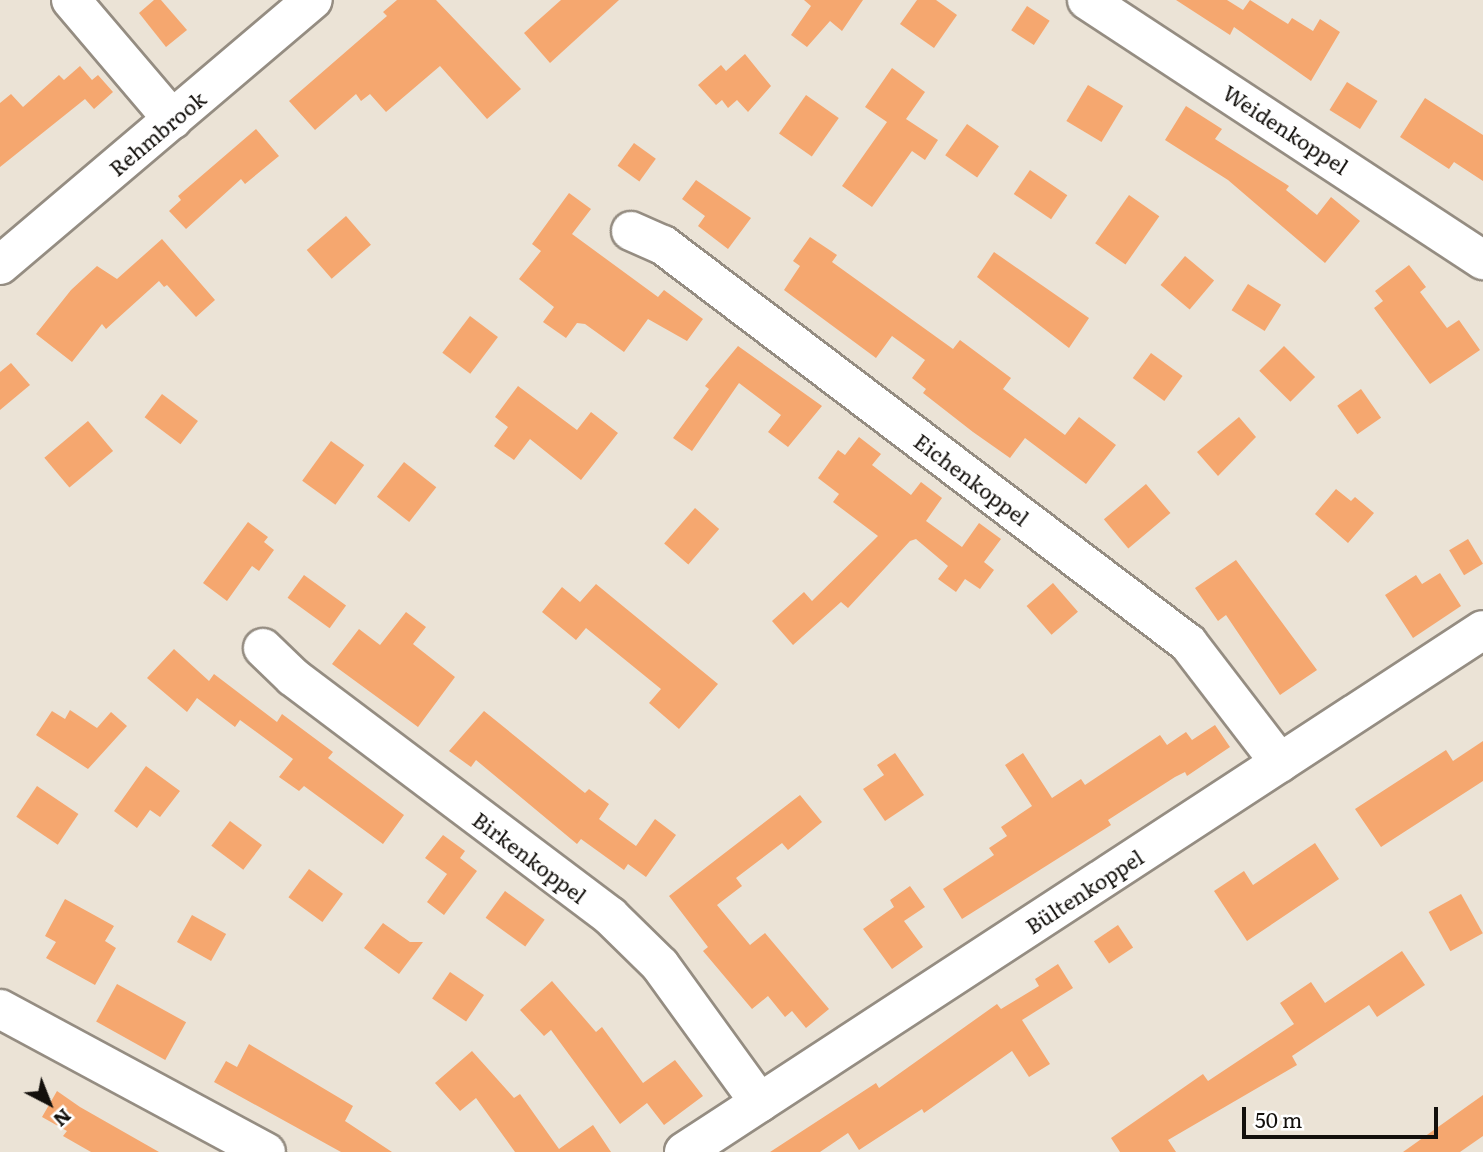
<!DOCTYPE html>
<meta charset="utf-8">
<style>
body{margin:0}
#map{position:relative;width:1483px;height:1152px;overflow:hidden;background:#ebe3d6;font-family:Literata,serif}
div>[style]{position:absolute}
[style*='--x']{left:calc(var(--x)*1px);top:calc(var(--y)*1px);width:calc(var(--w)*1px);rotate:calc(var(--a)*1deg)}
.building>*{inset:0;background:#f5a76f;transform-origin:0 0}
.roads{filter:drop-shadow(2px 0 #958d82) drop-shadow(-2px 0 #958d82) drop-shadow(0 2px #958d82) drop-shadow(0 -2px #958d82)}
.minor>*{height:38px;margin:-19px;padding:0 19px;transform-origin:19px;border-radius:19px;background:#fff}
span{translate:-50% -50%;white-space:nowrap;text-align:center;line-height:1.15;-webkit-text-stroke:7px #fff;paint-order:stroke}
.street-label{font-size:21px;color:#13100c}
.north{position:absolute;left:14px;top:1068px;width:70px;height:70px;-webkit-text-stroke:5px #fff;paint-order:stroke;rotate:138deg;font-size:19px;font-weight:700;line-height:28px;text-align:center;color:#13100c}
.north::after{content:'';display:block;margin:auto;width:24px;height:32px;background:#13100c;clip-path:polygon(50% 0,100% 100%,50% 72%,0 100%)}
.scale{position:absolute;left:1242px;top:1107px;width:196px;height:32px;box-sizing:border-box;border:4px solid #13100c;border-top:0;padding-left:9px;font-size:21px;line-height:24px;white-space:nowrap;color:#13100c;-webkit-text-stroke:5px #fff;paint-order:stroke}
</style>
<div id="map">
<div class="building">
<div style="clip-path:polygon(154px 0,161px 0,187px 30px,166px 47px,139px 13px)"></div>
<div style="clip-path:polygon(397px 0,436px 0,521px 89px,487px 119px,440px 66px,386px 112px,370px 94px,361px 101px,356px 94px,315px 130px,289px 101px,387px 16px,383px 12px)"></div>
<div style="clip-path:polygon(561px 0,619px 0,550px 63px,524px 33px)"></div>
<div style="clip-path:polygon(804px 0,863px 0,842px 31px,830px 21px,807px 47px,791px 35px,811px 6px)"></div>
<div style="clip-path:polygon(917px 0,936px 0,957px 15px,934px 48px,900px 24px)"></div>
<div style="clip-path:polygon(1176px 0,1227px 0,1243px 10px,1250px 0,1288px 24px,1292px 18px,1313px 31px,1320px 19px,1340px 32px,1311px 81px,1234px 27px,1230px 35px)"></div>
<div style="left:1027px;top:6px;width:27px;height:29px;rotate:33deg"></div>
<div style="clip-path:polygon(745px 54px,771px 86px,748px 112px,737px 100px,728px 108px,722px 100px,716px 105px,698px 85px,721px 65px,726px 71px)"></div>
<div style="clip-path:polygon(80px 66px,92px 80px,98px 75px,113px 92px,94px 109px,85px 99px,0 167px,0 103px,11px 94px,23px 107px,59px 75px,64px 80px)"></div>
<div style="clip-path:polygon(892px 68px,925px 92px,906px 119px,938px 140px,925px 160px,912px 151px,872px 207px,842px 186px,887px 122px,865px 107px)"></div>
<div style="left:1347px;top:82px;width:36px;height:33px;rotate:32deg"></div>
<div style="left:1088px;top:85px;width:41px;height:42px;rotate:31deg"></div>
<div style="left:806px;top:95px;width:40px;height:47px;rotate:35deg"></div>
<div style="clip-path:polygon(1425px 98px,1483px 135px,1483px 181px,1454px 162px,1449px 169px,1400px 137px)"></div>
<div style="clip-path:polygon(1186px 106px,1222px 129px,1215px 139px,1289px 186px,1286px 190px,1317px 215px,1331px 197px,1360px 221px,1325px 263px,1228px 180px,1165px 140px)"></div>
<div style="left:967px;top:124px;width:39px;height:38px;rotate:35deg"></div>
<div style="clip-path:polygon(256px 129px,279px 156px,245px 184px,241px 179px,186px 229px,169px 211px,181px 200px,178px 196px)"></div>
<div style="left:634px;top:143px;width:27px;height:28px;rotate:36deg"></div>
<div style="left:1030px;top:170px;width:45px;height:29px;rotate:34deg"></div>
<div style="clip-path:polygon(696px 180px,751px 218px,728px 249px,698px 226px,705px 216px,682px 199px)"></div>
<div style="clip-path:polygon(569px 193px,591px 209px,572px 234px,658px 297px,664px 290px,703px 319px,687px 341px,648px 319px,624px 352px,585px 324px,577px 323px,566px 338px,543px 322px,554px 307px,519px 279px,541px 251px,532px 244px)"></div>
<div style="left:1129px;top:195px;width:37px;height:59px;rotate:35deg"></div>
<div style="left:346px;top:216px;width:38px;height:52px;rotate:49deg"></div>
<div style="clip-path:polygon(810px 237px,837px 255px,832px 262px,953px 349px,960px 340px,1011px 378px,1003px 389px,1065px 435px,1079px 417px,1116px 445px,1086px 484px,1025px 438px,1010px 458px,973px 432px,923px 393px,926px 389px,912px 378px,925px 360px,892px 336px,876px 358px,784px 290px,800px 266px,793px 261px)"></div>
<div style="clip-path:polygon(162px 239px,215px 300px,196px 317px,167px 285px,164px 287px,159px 281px,106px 329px,102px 324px,72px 362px,36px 334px,71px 290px,97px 266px,117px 279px)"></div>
<div style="clip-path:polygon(994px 252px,1089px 318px,1069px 348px,977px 277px)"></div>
<div style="left:1185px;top:256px;width:38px;height:38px;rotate:40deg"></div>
<div style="clip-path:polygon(1409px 265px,1426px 287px,1420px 292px,1447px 328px,1459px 320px,1480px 350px,1430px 384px,1374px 308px,1383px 301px,1375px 291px)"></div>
<div style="left:1248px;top:284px;width:39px;height:31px;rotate:32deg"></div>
<div style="left:470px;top:316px;width:35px;height:46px;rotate:37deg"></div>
<div style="clip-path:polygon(738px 346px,822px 406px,788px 447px,768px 432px,781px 415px,739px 383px,692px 451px,673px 438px,709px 389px,705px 386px)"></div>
<div style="left:1284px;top:346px;width:44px;height:35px;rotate:45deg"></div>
<div style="left:1151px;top:353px;width:39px;height:31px;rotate:36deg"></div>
<div style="clip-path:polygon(11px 363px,30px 385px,0 410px,0 372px)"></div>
<div style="clip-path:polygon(518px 386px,577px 430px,591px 412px,618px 433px,581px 480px,530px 439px,514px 460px,494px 446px,508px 427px,495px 417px)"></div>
<div style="left:1361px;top:389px;width:35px;height:29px;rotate:55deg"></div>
<div style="left:162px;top:394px;width:45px;height:29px;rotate:37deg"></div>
<div style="clip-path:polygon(1239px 417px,1256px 437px,1218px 476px,1197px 452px)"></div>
<div style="left:88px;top:421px;width:39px;height:57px;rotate:50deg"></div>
<div style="clip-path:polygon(859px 437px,881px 454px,872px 465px,911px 495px,921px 482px,942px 498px,926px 521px,962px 547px,979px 523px,1001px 539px,984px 562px,994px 570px,980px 589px,965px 579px,956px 592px,938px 579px,948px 566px,916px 539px,910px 541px,848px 608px,841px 602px,793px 645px,772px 621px,804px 592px,812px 601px,878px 536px,833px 502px,839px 494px,818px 478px,838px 450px,845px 455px)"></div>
<div style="left:331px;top:441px;width:41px;height:49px;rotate:36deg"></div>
<div style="left:404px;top:462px;width:41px;height:44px;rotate:38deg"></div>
<div style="left:1146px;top:484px;width:38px;height:55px;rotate:50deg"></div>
<div style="clip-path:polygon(1336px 489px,1351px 501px,1355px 497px,1374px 513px,1348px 543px,1315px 514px)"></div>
<div style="left:695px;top:508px;width:32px;height:47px;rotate:41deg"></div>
<div style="clip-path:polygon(248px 522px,268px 537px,264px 542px,274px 550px,259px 571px,252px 566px,227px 601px,203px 583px)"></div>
<div style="left:1468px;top:539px;width:29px;height:22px;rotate:59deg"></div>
<div style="clip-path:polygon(1236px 560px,1317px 670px,1280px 695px,1226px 615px,1218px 621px,1195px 588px)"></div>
<div style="clip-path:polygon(1440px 573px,1461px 606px,1413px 638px,1385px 595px,1416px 575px,1422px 584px)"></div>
<div style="left:304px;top:575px;width:52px;height:28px;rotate:36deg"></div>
<div style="left:1053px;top:583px;width:38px;height:35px;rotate:49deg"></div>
<div style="clip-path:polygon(596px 584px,718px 684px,679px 729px,649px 703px,661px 689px,586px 628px,576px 640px,542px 612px,562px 587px,580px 602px)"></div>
<div style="clip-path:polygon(406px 612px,426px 627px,413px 644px,455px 677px,418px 727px,332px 664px,359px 629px,380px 645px)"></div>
<div style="clip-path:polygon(174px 649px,209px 681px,214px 674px,277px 722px,282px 714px,333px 752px,328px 758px,404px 815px,383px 844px,304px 786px,299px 791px,279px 777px,293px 759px,240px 720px,235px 727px,197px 698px,187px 712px,147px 678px)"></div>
<div style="clip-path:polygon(70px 710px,97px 728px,111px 712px,127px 726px,88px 769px,36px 735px,52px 711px,65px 719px)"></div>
<div style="clip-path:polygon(484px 711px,585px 793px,589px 789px,609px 804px,599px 819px,636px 846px,655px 819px,676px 835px,646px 877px,628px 864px,624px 870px,581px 839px,577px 844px,476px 760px,471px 767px,449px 751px)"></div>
<div style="clip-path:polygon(1215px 725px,1230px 747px,1187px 776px,1185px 772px,1175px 777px,1108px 820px,1111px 825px,962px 919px,943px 889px,994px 855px,989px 848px,1007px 836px,1001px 827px,1032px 806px,1005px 765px,1023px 753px,1052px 798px,1081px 779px,1085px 785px,1160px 735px,1167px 745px,1186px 732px,1192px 740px)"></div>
<div style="clip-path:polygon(1483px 741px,1483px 781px,1381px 847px,1355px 809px,1446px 750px,1453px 761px)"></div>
<div style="clip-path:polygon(895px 753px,924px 795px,885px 821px,863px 789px,884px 775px,877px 765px)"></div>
<div style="clip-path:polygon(146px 766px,180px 791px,160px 817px,150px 810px,137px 828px,114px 811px)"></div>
<div style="left:37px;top:786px;width:50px;height:37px;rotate:34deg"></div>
<div style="clip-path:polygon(800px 795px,822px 822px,788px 850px,782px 843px,736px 878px,742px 886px,717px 905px,750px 945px,765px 933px,829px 1009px,806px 1028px,792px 1011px,785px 1017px,768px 996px,752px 1009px,703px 951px,708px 947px,669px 896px)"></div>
<div style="left:230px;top:821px;width:40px;height:31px;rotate:37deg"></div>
<div style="clip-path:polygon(443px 835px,465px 851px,460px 858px,477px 871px,444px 915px,427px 902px,447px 874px,425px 858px)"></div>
<div style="clip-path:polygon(1315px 843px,1339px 879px,1247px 941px,1214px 891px,1244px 871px,1253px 885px)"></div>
<div style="left:309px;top:869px;width:42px;height:35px;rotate:36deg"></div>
<div style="clip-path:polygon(910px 886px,925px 907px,904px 921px,923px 947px,892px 969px,863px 929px,894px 907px,890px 900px)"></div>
<div style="left:505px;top:891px;width:49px;height:33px;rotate:36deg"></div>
<div style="left:1461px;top:894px;width:45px;height:37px;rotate:61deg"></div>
<div style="clip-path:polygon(65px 899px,114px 926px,105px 941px,116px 948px,95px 985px,46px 958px,56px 942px,45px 936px)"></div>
<div style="left:192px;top:915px;width:39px;height:31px;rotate:29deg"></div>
<div style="clip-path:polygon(383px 923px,410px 942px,423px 942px,399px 974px,364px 948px)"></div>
<div style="left:1118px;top:925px;width:27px;height:29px;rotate:56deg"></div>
<div style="clip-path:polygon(1402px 951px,1425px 985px,1377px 1017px,1369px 1005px,1292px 1056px,1297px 1065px,1168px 1140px,1176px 1152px,1120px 1152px,1111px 1138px,1203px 1074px,1208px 1081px,1294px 1024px,1280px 1003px,1311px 982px,1325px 1003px)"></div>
<div style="clip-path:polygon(1058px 964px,1073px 988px,1022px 1020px,1050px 1064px,1029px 1077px,1012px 1051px,924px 1113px,922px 1109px,859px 1150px,848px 1133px,820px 1152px,770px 1152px,876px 1083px,879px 1088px,997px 1004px,1001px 1009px,1039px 986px,1035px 979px)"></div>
<div style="left:450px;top:972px;width:41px;height:32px;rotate:34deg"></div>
<div style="clip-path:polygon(552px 981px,596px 1032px,602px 1027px,643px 1083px,675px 1060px,703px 1096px,664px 1125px,647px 1103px,620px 1124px,551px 1030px,544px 1036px,520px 1010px)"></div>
<div style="left:117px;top:984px;width:79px;height:43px;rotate:29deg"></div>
<div style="clip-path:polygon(249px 1044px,353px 1106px,345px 1121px,392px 1152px,341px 1152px,214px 1082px,226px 1061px,237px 1067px)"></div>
<div style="clip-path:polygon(472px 1051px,514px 1098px,520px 1094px,559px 1149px,593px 1125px,611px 1152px,515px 1152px,476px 1098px,460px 1111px,435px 1083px)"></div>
<div style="clip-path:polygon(57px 1091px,80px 1107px,159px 1152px,91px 1152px,63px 1136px,67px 1131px,42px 1117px)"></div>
<div style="clip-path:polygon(1483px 1095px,1483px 1136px,1460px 1152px,1403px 1152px)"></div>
</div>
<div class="roads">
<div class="minor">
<div style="--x:71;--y:0;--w:157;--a:49.6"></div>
<div style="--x:1087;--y:0;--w:474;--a:33.3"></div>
<div style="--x:631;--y:231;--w:35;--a:24"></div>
<div style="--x:663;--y:245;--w:659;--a:37.17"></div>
<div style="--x:1188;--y:643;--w:151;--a:52.5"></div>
<div style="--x:0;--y:265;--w:410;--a:-40.3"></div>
<div style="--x:263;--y:648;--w:42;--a:44"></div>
<div style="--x:293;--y:677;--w:397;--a:37"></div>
<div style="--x:610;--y:916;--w:70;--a:44.4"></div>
<div style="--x:660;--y:965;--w:170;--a:54.1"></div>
<div style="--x:0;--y:1009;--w:302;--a:28.3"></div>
<div style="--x:684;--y:1152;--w:954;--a:-33.16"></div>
</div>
</div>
<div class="street-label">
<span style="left:1286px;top:129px;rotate:33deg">Weidenkoppel</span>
<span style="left:157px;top:133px;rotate:-40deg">Rehmbrook</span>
<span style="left:972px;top:479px;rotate:37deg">Eichenkoppel</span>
<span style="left:530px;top:857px;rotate:37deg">Birkenkoppel</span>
<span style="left:1084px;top:891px;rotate:-33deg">Bültenkoppel</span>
</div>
<div class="north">N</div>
<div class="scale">50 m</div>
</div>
